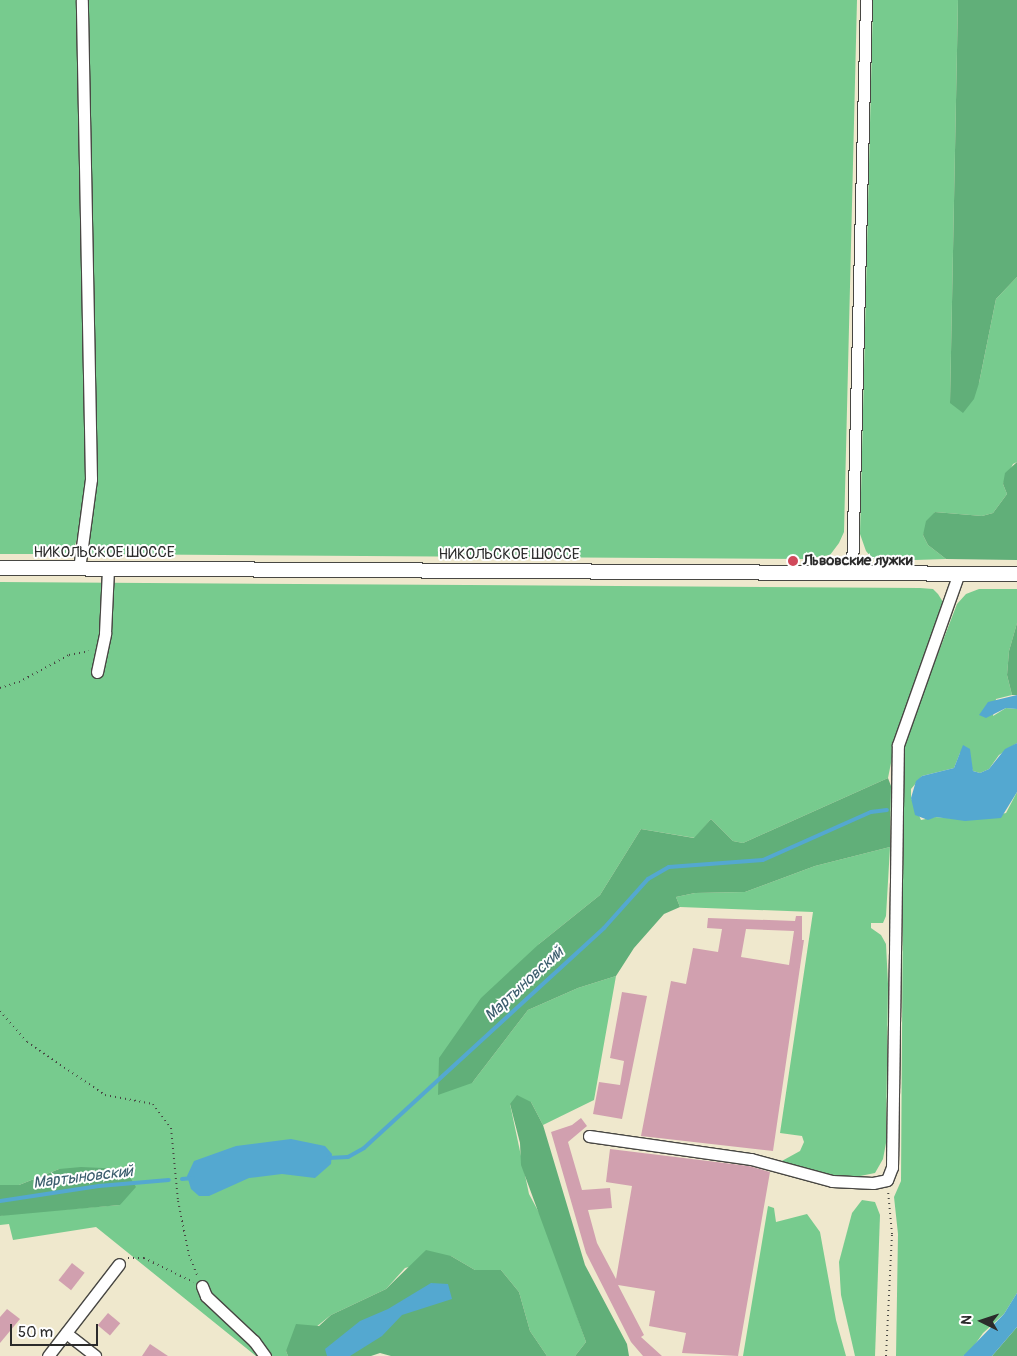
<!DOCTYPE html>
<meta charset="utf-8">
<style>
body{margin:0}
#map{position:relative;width:1017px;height:1356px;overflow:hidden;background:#efe8cd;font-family:Pangolin,sans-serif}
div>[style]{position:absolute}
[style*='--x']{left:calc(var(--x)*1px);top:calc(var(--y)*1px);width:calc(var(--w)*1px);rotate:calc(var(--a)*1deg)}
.green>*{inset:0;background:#77cb8e}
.forest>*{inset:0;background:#61af79}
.water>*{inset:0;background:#54a8d0}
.stream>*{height:4px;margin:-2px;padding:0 2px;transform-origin:2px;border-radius:2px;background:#54a8d0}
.building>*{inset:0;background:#d1a0af;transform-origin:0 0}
.path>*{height:2px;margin-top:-1px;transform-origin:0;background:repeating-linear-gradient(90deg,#484743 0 1px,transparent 0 5px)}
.roads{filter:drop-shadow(1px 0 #484743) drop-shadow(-1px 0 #484743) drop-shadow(0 1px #484743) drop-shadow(0 -1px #484743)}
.minor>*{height:11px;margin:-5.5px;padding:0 5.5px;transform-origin:5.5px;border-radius:5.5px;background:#fff}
.major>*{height:14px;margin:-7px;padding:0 7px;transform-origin:7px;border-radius:7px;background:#fff}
.dots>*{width:14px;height:14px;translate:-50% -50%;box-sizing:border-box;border:2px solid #fff;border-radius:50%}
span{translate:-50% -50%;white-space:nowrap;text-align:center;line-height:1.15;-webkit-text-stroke:4px #fff;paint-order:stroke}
.street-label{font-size:15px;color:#2b2b2b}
.poi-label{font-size:15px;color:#2b2b2b;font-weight:700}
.left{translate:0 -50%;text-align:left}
.water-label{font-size:16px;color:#3b5d6d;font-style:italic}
.north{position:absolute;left:957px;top:1296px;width:50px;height:50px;-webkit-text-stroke:4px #fff;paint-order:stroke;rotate:274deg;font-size:14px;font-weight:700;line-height:20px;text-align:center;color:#2b2b2b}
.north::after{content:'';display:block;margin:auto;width:18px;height:22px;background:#2b2b2b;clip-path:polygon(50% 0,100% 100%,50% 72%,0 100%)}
.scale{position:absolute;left:10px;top:1324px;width:88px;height:22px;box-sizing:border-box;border:2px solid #2b2b2b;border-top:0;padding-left:6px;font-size:15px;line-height:18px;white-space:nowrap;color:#2b2b2b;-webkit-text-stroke:4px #fff;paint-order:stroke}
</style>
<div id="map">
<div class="green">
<div style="clip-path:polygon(0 0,78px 0,86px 478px,78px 536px,72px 554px,0 554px)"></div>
<div style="clip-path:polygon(86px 0,857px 0,844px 532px,839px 543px,830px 555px,805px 559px,88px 554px,97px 479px)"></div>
<div style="clip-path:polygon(873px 0,958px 0,950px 403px,979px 383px,996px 299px,1017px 277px,1017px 462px,1013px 464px,1003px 484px,1007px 494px,993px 513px,982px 516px,935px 512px,923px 535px,928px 545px,946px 559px,883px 561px,872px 558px,866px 551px,860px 534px)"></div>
<div style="clip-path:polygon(0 582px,920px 588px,933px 589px,938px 594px,943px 602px,940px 615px,898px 728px,888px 778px,743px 843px,733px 841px,711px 819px,695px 838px,641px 829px,600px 895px,539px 944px,472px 1083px,528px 1010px,578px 988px,616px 976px,594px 1100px,543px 1125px,531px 1102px,510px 1104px,529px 1194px,544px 1222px,586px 1342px,575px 1356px,547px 1356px,530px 1331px,519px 1292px,501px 1270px,475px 1270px,451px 1256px,405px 1268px,386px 1289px,331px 1315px,286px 1351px,288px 1356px,256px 1356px,96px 1227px,13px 1240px,9px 1224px,0 1225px,0 1216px,7px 1214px,120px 1205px,125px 1169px,59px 1169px,19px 1185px,0 1185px)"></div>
<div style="clip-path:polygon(979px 589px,1017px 589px,1017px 623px,1009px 651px,1007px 675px,1012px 695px,996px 699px,993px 716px,1006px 708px,1017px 709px,1017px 743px,999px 755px,989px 769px,980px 773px,973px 771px,970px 764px,970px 749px,960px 753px,954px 768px,922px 776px,911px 789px,911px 798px,921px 820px,935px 817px,973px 820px,1006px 813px,1017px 792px,1017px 1293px,1004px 1314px,983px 1333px,969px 1353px,963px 1356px,896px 1356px,898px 1234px,894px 1197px,901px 1181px,904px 742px,957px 604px,966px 594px)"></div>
<div style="clip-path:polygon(890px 847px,886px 916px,883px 923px,871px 923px,871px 928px,881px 935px,886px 944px,888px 984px,886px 1143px,883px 1159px,875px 1173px,845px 1179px,780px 1162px,800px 1151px,804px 1142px,802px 1136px,780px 1133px,813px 912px,680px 907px,676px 897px,695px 893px,745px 892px,815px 866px)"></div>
<div style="clip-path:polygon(862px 1200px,875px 1202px,880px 1215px,875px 1356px,855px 1356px,841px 1295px,839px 1262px,852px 1213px)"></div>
<div style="clip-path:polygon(768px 1206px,774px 1208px,776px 1222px,807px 1214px,820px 1232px,836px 1320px,846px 1356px,743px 1356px)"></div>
</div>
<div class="forest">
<div style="clip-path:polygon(958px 0,1017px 0,1017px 277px,996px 299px,979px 383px,974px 399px,963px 413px,950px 403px)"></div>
<div style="clip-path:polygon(1017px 462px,1017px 560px,946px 559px,928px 545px,923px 535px,926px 521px,935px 512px,982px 516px,993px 513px,1007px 494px,1003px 484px,1005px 473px)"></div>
<div style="clip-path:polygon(1017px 623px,1017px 695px,1012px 695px,1007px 675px,1009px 651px)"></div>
<div style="clip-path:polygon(888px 778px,891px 786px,890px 847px,815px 866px,745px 892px,695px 893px,676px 897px,680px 907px,664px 914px,634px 948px,616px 976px,578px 988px,528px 1010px,472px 1083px,438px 1095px,439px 1058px,481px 998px,539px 944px,600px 895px,641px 829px,694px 838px,711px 819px,733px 841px,743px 843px)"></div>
<div style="clip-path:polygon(517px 1095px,531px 1102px,543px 1125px,585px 1265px,627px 1344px,629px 1356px,575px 1356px,586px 1342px,521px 1165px,520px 1143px,510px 1104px)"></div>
<div style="clip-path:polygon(81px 1167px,125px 1169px,136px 1187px,120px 1205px,0 1216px,0 1185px,19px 1185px,59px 1169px)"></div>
<div style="clip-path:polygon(426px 1250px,451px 1256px,475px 1270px,501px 1270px,519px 1292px,530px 1331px,547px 1356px,391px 1356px,380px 1353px,371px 1356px,288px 1356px,286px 1351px,296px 1324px,319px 1326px,331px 1315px,386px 1289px)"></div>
<div style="clip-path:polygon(1017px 1326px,1017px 1356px,992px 1356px,1017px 1327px)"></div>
</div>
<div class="water">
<div style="clip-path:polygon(1017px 695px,1017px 709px,1006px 708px,986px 718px,979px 715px,988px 702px)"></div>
<div style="clip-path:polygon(1017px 743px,1017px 792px,1001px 818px,965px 821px,936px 817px,928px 820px,915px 815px,911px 798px,916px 781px,922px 776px,954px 768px,963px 745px,970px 749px,973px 771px,980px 773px,989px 769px,1005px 749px)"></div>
<div style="clip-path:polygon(291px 1139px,325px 1146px,332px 1154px,331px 1164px,315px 1178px,282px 1174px,249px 1178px,209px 1196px,199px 1196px,191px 1189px,187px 1176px,194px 1161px,236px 1146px)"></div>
<div style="clip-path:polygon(431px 1283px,448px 1284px,452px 1299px,402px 1315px,382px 1336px,350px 1356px,327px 1356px,325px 1349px,360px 1321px,388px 1309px)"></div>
<div style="clip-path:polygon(1017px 1293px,1017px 1327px,992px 1356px,963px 1356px,1004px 1314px)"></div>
</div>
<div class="stream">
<div style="--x:328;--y:1158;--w:20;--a:-3"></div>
<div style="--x:348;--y:1157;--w:18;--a:-29"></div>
<div style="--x:364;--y:1148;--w:326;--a:-42.5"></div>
<div style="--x:604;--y:928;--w:66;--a:-48.1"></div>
<div style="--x:648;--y:879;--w:24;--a:-30"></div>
<div style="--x:669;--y:867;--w:94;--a:-4.3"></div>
<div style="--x:763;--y:860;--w:118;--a:-24"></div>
<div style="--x:871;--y:812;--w:16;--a:-7"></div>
<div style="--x:182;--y:1179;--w:11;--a:-5"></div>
<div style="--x:0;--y:1201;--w:100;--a:-8.6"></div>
<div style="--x:99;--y:1186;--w:70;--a:-4.9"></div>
</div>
<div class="building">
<div style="clip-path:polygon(evenodd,796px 916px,802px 916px,802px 940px,804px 940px,773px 1151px,641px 1136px,671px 981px,686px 984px,693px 948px,718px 952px,722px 929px,707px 928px,708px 918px,795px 921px,796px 916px,746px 929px,794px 931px,789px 965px,741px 957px,746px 929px)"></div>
<div style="clip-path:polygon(622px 992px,647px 996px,622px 1119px,593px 1114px,599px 1082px,620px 1085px,624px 1061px,610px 1058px)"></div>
<div style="clip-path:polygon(581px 1118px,587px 1126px,568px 1142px,582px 1190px,610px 1188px,612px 1208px,588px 1210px,597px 1243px,616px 1279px,632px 1186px,606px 1182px,610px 1149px,749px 1166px,770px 1172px,738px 1356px,682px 1353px,686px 1333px,649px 1326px,655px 1291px,618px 1285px,644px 1335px,641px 1337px,662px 1356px,643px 1356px,631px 1342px,586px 1253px,551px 1132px,572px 1125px)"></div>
<div style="left:72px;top:1263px;width:16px;height:22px;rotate:38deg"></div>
<div style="clip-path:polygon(7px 1309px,20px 1319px,0 1343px,0 1317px)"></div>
<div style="left:108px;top:1313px;width:16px;height:16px;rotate:40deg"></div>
<div style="clip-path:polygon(150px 1344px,168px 1356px,142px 1356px)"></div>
</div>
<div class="path">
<div style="--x:0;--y:688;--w:20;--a:-18"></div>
<div style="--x:19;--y:682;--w:57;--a:-28.4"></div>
<div style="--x:69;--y:655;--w:20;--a:-11"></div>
<div style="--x:0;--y:1011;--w:41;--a:48.9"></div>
<div style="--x:27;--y:1042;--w:94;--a:34.2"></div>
<div style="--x:105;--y:1095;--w:49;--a:10.6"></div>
<div style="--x:153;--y:1104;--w:30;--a:53"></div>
<div style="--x:171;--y:1128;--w:73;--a:84.5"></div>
<div style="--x:178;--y:1201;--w:55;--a:78.5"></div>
<div style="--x:189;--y:1255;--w:24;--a:68"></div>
<div style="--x:128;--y:1258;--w:16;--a:0"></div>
<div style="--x:144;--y:1258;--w:55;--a:26.1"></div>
<div style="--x:886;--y:1356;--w:122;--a:-87.2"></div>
<div style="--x:892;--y:1234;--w:43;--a:-95.3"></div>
</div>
<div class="roads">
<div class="minor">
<div style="--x:79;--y:569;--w:91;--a:-82.4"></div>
<div style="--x:91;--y:479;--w:479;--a:-91.1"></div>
<div style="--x:852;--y:573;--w:573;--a:-88.6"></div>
<div style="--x:97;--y:672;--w:40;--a:-78"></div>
<div style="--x:105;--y:633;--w:64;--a:-87.3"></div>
<div style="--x:589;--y:1136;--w:164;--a:8.1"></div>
<div style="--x:751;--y:1159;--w:84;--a:15.2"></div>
<div style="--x:832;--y:1181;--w:41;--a:2.8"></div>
<div style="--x:873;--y:1183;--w:14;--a:-12"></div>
<div style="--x:887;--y:1180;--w:14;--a:-69"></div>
<div style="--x:892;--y:1167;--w:422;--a:-89.2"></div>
<div style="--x:898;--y:745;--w:182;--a:-70.5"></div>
<div style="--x:202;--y:1286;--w:11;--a:68"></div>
<div style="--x:206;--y:1296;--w:66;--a:43.2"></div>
<div style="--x:254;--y:1341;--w:19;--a:54"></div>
<div style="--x:66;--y:1333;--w:37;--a:38"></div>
<div style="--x:48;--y:1356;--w:116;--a:-52.3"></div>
</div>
<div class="major">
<div style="--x:0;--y:568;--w:1017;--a:0.34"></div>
</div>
</div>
<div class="dots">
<div style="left:793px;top:561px;background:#d1495b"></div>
</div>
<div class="street-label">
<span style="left:104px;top:553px">НИКОЛЬСКОЕ ШОССЕ</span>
<span style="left:509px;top:555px">НИКОЛЬСКОЕ ШОССЕ</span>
</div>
<div class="poi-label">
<span class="left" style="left:803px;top:561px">Львовские лужки</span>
</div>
<div class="water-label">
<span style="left:524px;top:984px;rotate:-43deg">Мартыновский</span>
<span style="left:83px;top:1177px;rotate:-7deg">Мартыновский</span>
</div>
<div class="north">N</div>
<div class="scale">50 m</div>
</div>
